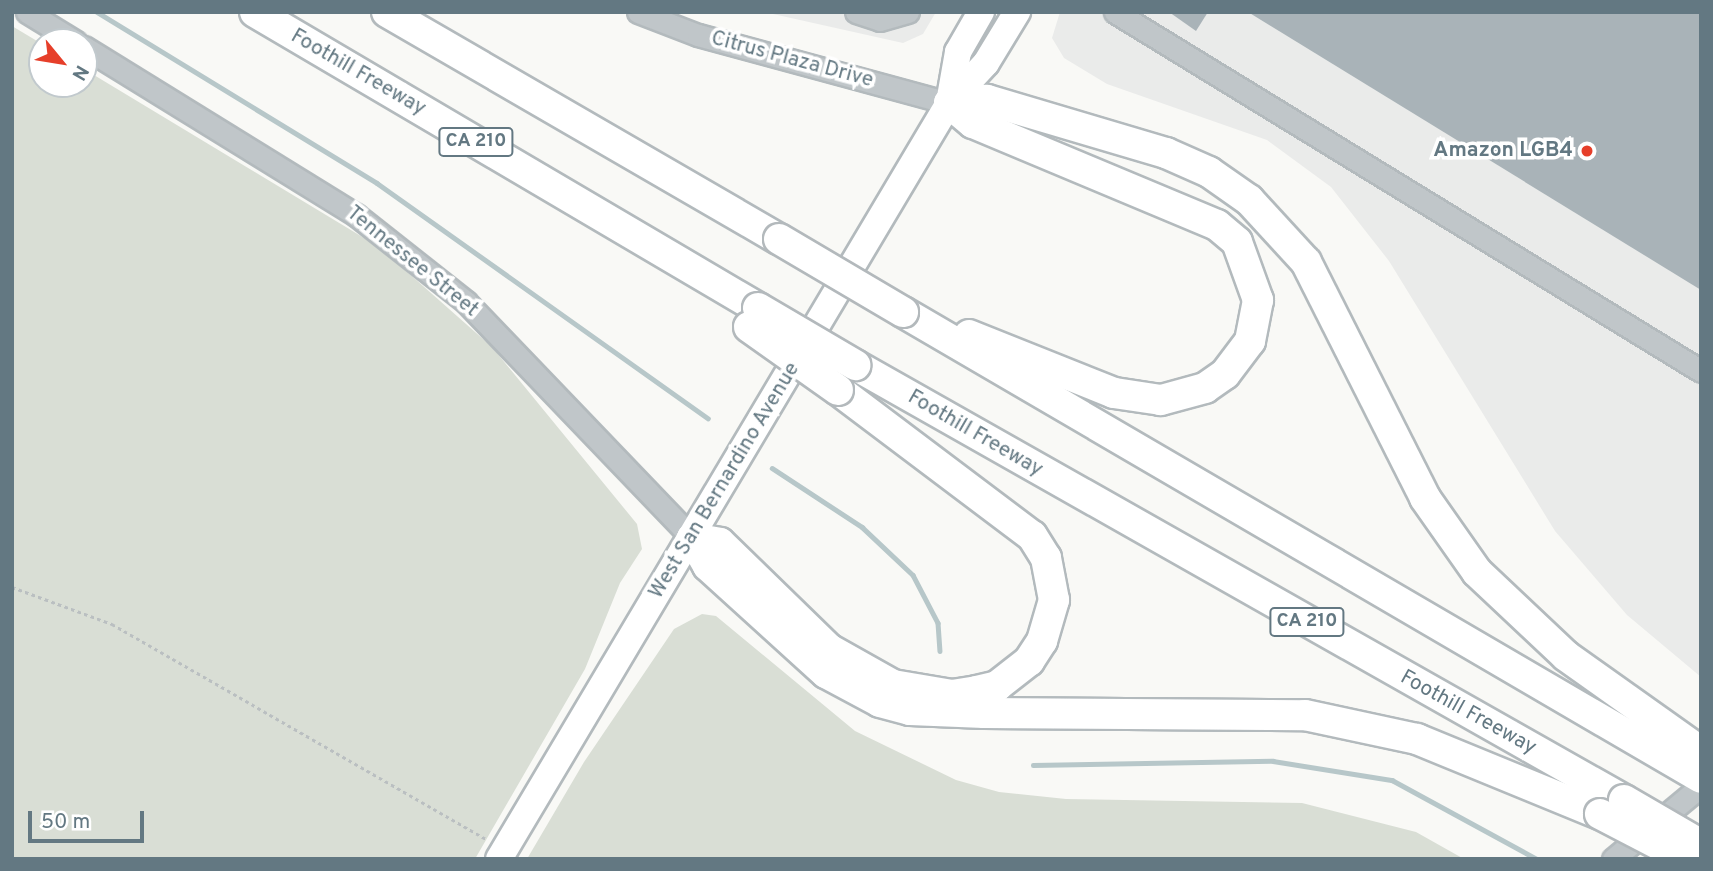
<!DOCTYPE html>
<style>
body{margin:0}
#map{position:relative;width:1713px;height:871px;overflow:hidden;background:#f9f9f6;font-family:Overpass,sans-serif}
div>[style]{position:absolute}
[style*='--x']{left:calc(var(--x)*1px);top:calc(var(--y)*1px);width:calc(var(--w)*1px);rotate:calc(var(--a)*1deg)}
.built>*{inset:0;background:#eaebea}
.green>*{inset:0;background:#d9ded5}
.stream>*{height:4.5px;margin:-2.25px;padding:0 2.25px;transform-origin:2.25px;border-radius:2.25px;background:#b7c7c9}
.building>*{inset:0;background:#a9b3b8}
.path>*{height:2.5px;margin-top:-1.25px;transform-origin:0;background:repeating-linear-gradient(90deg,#babfc1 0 3.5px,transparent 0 7px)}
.roads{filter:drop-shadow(2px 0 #b3babd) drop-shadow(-2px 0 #b3babd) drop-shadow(0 2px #b3babd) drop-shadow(0 -2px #b3babd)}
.minor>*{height:21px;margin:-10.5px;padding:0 10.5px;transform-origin:10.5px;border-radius:10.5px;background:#c0c6c9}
.major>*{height:26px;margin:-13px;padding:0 13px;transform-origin:13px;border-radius:13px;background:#fff}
.highway>*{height:30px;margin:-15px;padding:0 15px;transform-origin:15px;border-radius:15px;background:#fff}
.bridges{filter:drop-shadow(2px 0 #b3b9bc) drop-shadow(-2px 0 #b3b9bc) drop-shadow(0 2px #b3b9bc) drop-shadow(0 -2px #b3b9bc)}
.highway-bridge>*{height:30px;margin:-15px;padding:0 15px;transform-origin:15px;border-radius:15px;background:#fff}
.dots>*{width:19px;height:19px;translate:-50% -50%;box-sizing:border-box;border:4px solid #fff;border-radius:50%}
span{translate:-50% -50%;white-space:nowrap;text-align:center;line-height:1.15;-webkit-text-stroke:7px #fff;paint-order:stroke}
.shield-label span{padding:2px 5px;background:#fff;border:2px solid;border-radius:5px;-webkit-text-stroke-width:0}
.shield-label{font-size:19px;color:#637882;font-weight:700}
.street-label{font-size:21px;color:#637882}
.poi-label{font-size:21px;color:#637882;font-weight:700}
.right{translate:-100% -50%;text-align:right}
.frame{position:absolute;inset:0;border:14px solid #637882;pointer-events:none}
.north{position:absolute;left:28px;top:28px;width:70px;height:70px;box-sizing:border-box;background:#fff;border:2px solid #c1c9cd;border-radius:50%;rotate:120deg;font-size:19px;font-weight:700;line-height:28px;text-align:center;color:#637882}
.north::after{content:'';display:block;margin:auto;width:24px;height:32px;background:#e63f2a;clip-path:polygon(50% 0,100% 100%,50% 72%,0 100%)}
.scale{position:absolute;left:28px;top:811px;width:116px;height:32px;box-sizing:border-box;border:4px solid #637882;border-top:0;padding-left:9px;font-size:21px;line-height:24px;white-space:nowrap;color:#637882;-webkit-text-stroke:5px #fff;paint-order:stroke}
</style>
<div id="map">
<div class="built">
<div style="clip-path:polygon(764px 12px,936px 12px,923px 34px,903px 43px)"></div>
<div style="clip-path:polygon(1060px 12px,1701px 12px,1701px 677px,1627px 615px,1555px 531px,1389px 261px,1331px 187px,1267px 140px,1107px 84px,1064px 58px,1052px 38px)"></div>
</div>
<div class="green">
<div style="clip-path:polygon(12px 26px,42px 44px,42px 84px,84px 84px,84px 69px,379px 247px,492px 347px,637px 524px,642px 549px,620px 583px,585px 669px,475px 859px,12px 859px)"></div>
<div style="clip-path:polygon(702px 614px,716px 616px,855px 731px,956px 780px,999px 792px,1066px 799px,1302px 803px,1416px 832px,1464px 859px,527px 859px,584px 762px,674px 629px)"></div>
</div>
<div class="stream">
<div style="--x:97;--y:12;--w:328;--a:31.4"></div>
<div style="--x:377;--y:183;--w:406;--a:35.4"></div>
<div style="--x:772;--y:468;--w:108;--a:33.2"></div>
<div style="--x:862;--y:527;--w:70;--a:43.3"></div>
<div style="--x:913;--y:575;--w:54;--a:62.5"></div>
<div style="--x:938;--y:623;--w:28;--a:86"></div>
<div style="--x:1033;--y:765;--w:240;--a:-1"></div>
<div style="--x:1273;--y:761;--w:121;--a:9.1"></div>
<div style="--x:1392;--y:780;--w:165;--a:28.6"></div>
</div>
<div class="building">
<div style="clip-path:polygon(1169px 12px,1208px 12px,1196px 31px)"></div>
<div style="clip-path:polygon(1248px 12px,1701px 12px,1701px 290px)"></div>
</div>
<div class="path">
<div style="--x:12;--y:587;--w:107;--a:20.3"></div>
<div style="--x:112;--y:624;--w:433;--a:29.9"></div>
</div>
<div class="roads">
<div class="minor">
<div style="--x:27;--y:12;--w:57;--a:31.5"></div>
<div style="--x:638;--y:12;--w:64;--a:21"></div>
<div style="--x:698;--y:35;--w:260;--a:15.2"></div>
<div style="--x:856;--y:12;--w:25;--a:18"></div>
<div style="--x:880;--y:20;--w:29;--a:-16"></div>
<div style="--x:1115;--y:12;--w:687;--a:31.49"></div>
<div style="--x:84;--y:47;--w:320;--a:31.7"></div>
<div style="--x:356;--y:215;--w:140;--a:38.3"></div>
<div style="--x:466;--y:302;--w:327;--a:46.2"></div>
<div style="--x:1613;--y:859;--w:114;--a:-39.7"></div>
</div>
<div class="major">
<div style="--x:949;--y:103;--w:52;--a:-80"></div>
<div style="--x:958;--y:52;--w:46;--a:-60.1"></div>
<div style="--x:499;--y:859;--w:880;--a:-59.24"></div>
<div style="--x:949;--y:103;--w:54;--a:-47.2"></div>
<div style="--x:986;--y:63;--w:60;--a:-58.7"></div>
</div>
<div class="highway">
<div style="--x:255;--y:12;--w:584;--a:30.48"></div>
<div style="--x:387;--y:12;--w:453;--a:30.1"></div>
<div style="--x:949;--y:103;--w:38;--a:-5"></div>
<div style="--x:987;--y:100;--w:187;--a:16.5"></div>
<div style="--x:1166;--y:153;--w:47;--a:23.8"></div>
<div style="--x:1209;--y:172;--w:49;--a:35"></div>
<div style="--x:1249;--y:200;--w:84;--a:47.4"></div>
<div style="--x:1306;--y:262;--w:264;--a:63.2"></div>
<div style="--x:1425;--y:498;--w:90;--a:54.9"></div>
<div style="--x:1477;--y:572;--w:122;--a:43.3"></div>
<div style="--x:1566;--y:656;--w:166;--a:35.4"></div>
<div style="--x:949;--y:103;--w:31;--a:40"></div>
<div style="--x:973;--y:123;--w:264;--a:22.7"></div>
<div style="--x:1217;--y:225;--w:26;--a:40"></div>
<div style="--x:1237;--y:242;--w:62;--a:70.1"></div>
<div style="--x:1258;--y:300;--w:42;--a:101"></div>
<div style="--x:1250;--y:341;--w:41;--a:127.1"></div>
<div style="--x:1225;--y:374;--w:24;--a:145"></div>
<div style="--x:1205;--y:388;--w:46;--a:164.7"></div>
<div style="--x:1161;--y:400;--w:48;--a:-171.5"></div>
<div style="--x:1114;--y:393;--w:156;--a:-158.2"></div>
<div style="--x:903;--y:312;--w:924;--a:30.28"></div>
<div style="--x:855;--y:365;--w:884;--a:29.5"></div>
<div style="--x:692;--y:538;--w:32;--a:60"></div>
<div style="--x:708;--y:566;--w:159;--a:42.2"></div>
<div style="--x:826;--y:673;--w:61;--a:28.2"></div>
<div style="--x:880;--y:702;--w:31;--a:15"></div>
<div style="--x:910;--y:710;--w:74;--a:2.3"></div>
<div style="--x:984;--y:713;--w:321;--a:0.4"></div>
<div style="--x:1305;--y:715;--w:115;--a:12.1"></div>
<div style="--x:1417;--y:739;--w:198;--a:22.3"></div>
<div style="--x:692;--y:538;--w:28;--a:10"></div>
<div style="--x:720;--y:543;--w:152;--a:44.2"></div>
<div style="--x:829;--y:649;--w:73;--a:29.4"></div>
<div style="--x:893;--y:685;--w:60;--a:9.6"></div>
<div style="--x:952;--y:695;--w:24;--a:-9"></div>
<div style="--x:976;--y:691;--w:22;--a:-13"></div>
<div style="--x:997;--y:686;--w:41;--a:-38"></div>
<div style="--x:1029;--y:661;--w:24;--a:-57"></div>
<div style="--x:1042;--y:641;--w:43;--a:-73.7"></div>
<div style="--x:1054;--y:600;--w:43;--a:-100.8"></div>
<div style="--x:1046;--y:558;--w:26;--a:-122"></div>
<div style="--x:1032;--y:536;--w:243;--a:-143"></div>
</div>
</div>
<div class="bridges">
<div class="highway-bridge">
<div style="--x:779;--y:239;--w:144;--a:30.5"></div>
<div style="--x:758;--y:308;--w:113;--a:30.4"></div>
<div style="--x:749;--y:327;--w:109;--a:35.3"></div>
<div style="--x:1624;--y:800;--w:88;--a:30.1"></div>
<div style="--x:1600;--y:814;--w:96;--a:27.4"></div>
</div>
</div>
<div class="dots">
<div style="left:1587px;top:151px;background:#e63f2a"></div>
</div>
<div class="shield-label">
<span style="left:476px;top:142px">CA 210</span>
<span style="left:1307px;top:622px">CA 210</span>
</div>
<div class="street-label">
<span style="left:792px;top:60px;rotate:15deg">Citrus Plaza Drive</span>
<span style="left:358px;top:73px;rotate:30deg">Foothill Freeway</span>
<span style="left:412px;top:262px;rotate:39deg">Tennessee Street</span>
<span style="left:975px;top:434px;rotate:30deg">Foothill Freeway</span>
<span style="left:725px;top:481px;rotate:-59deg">West San Bernardino Avenue</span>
<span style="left:1468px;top:713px;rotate:29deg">Foothill Freeway</span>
</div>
<div class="poi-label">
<span class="right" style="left:1573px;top:151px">Amazon LGB4</span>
</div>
<div class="frame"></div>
<div class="north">N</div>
<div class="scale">50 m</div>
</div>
